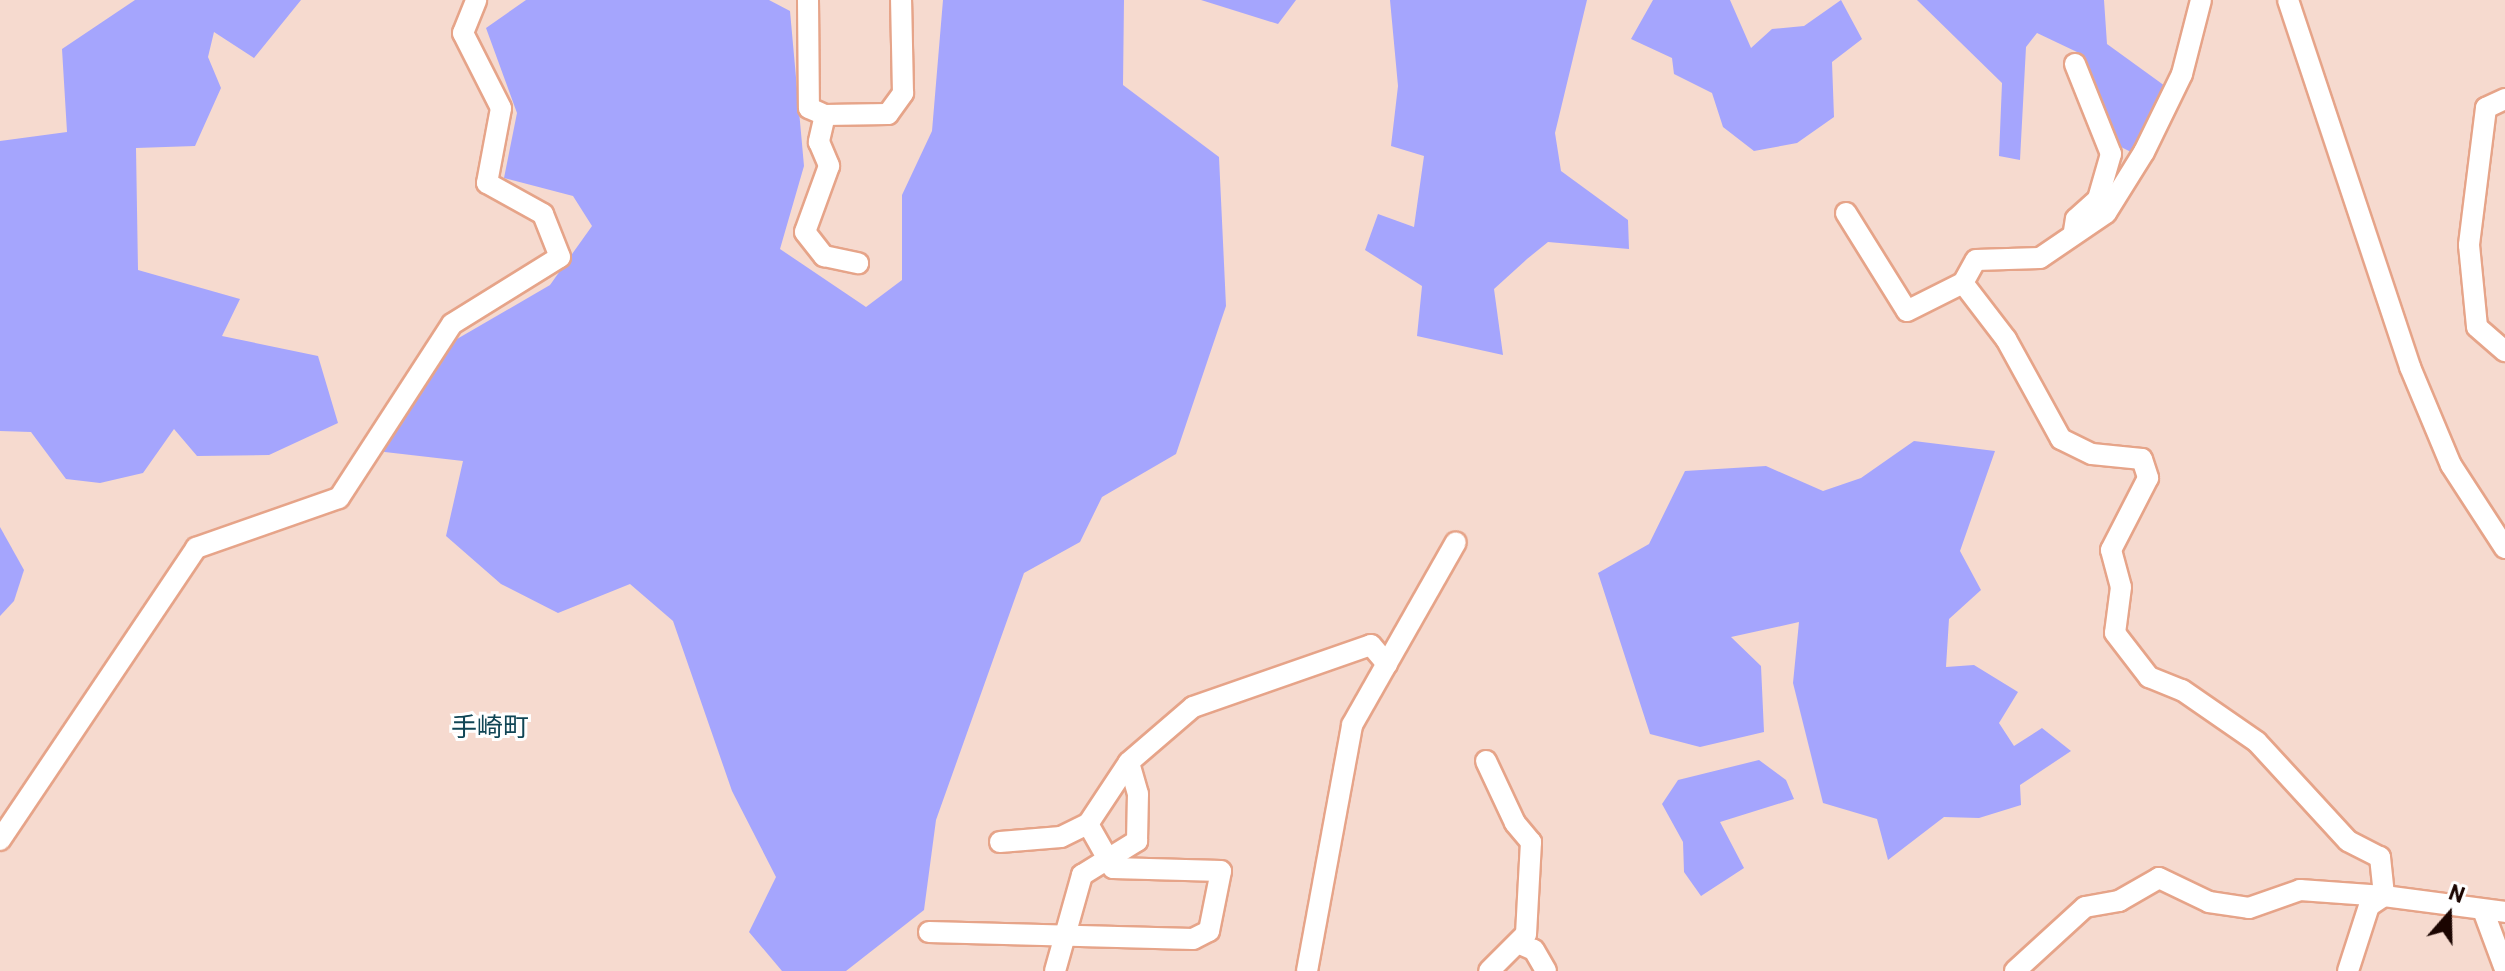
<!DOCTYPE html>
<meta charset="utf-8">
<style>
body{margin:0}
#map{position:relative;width:2505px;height:971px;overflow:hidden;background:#f6dacf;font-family:Barlow,"Noto Sans JP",sans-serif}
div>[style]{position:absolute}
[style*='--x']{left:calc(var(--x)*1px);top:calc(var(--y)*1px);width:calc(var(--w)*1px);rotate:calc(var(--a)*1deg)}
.forest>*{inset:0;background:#a5a5fd}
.roads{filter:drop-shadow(2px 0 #e6a489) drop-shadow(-2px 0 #e6a489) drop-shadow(0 2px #e6a489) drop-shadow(0 -2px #e6a489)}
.street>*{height:20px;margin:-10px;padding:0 10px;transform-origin:10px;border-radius:10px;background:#fff}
span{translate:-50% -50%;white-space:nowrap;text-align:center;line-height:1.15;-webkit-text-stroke:6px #fff;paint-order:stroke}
.neighbourhood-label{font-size:26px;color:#104555}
.north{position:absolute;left:2409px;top:875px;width:80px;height:80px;-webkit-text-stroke:6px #fff;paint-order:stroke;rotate:20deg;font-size:22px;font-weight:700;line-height:32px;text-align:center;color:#1b0501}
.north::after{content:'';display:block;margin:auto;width:28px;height:36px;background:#1b0501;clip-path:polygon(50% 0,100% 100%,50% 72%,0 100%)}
</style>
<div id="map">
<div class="forest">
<div style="clip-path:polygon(135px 0,301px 0,254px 58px,214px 32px,208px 57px,221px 88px,195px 146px,136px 148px,138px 270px,240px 299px,222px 336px,318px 356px,338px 423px,269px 455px,197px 456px,174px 429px,143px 473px,100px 483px,66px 479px,31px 432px,0 431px,0 141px,67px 132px,62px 49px)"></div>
<div style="clip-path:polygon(526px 0,769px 0,790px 11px,804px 166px,780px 249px,866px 307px,902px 280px,902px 195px,932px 131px,943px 0,1124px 0,1123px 85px,1219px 157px,1226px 306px,1176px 454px,1102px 497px,1080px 542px,1024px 573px,936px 820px,924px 910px,846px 971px,782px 971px,749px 932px,776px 877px,732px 791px,673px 621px,630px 584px,558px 613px,501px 584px,446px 536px,463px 461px,376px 451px,438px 350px,550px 285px,592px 226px,573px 196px,504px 178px,517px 113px,486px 28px)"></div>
<div style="clip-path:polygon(1201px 0,1296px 0,1278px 24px)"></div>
<div style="clip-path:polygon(1390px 0,1587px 0,1555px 133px,1561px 171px,1628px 220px,1629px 249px,1548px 242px,1527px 259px,1494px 289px,1503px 355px,1417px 336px,1422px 286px,1365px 250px,1378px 214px,1414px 227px,1424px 156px,1391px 146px,1398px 86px)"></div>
<div style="clip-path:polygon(1653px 0,1730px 0,1751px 48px,1772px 29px,1804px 26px,1841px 0,1862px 39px,1832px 62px,1834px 117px,1797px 143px,1754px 151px,1723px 127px,1712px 93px,1674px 74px,1672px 58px,1631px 39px)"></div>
<div style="clip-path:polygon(1917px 0,2104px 0,2107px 44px,2165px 86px,2135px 154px,2113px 143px,2077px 52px,2037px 33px,2026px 47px,2020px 160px,1999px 156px,2002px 83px)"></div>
<div style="clip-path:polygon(1914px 441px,1995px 451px,1960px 551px,1981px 590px,1949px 619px,1946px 667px,1974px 665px,2018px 692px,1999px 723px,2014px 746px,2042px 728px,2071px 751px,2020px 785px,2021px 805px,1979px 818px,1944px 817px,1888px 860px,1877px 819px,1823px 803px,1793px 683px,1799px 622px,1731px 637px,1761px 666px,1764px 732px,1700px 747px,1650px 734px,1598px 573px,1649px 544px,1685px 471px,1766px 466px,1823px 491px,1861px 478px)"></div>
<div style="clip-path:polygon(0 527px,24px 570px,14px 601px,0 616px)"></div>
<div style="clip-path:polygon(1759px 760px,1786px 780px,1794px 799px,1720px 822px,1744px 868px,1701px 896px,1684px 872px,1683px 842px,1662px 804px,1678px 780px)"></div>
</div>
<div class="roads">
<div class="street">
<div style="--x:808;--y:0;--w:108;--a:89.5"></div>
<div style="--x:809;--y:108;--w:17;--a:24"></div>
<div style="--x:825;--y:115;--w:63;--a:-0.9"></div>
<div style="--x:888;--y:114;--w:26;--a:-54"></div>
<div style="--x:903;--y:93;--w:93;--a:-91.2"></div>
<div style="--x:2288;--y:0;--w:387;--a:71.6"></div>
<div style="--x:2410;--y:367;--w:106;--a:67.3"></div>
<div style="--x:2451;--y:465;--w:99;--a:57"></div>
<div style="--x:2505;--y:99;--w:21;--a:155"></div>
<div style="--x:2486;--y:108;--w:138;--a:97.1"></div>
<div style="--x:2469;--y:245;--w:82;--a:84.4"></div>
<div style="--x:2477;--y:327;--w:37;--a:41"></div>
<div style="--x:825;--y:115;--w:28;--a:103"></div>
<div style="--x:819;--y:142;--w:26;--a:67"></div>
<div style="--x:829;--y:166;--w:70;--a:110"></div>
<div style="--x:805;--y:232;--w:31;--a:52"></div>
<div style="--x:824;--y:256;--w:35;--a:12"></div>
<div style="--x:1846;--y:213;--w:115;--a:58.1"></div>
<div style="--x:1907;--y:311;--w:63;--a:-26.6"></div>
<div style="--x:1963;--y:283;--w:26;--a:-61"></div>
<div style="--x:1976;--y:260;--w:64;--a:-1.8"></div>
<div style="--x:2040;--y:258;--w:80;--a:-34.3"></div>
<div style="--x:2106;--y:213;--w:72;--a:-58.1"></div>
<div style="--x:2144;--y:152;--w:87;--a:-64"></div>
<div style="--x:2182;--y:74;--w:76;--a:-75.6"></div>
<div style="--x:2074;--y:231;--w:12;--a:-81"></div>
<div style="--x:2076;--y:219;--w:30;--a:-42"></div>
<div style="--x:2098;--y:199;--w:47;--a:-73.9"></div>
<div style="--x:2111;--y:154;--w:97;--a:-111.8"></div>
<div style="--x:1963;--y:283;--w:71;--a:52.5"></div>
<div style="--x:2006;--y:339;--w:114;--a:61.2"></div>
<div style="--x:2061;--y:439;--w:34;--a:26"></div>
<div style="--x:2092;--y:454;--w:50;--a:5.7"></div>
<div style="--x:2142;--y:459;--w:20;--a:72"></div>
<div style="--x:2148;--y:478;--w:81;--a:117.2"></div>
<div style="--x:2111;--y:550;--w:38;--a:75"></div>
<div style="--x:2121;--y:587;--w:46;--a:97.4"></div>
<div style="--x:2115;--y:633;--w:56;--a:52.3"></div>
<div style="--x:2149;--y:677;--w:35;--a:22"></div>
<div style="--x:2182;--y:690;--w:91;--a:34.7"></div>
<div style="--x:2257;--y:742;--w:134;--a:47.4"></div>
<div style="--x:2348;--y:841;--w:36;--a:27"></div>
<div style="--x:2380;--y:857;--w:39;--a:84"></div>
<div style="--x:2384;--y:896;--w:122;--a:7.5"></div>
<div style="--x:1486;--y:761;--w:68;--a:64.9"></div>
<div style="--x:1515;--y:823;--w:25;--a:50"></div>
<div style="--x:1531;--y:842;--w:92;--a:93.1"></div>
<div style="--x:1526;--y:934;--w:52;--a:135"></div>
<div style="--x:0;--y:840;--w:352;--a:-56.1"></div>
<div style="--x:196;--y:548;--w:151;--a:-19.3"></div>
<div style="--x:339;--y:498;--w:207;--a:-57"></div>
<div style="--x:452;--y:324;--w:127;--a:-31.8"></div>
<div style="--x:560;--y:257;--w:46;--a:-111.6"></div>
<div style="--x:543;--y:214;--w:64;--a:-151"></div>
<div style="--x:487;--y:183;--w:76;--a:-79.4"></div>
<div style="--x:501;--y:108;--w:84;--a:-116.9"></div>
<div style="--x:463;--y:33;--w:35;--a:-68"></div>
<div style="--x:1000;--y:842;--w:61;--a:-4.7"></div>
<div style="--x:1061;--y:837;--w:30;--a:-26"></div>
<div style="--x:1088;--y:824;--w:74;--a:-56.5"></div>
<div style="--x:2483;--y:910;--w:63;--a:69.6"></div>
<div style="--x:929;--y:932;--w:264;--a:1.5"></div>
<div style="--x:1193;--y:939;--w:18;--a:-27"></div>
<div style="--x:1209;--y:931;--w:61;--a:-78.7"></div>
<div style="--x:1221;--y:871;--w:108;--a:-178.4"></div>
<div style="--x:1113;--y:868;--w:51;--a:-119.6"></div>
<div style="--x:1518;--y:943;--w:17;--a:24"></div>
<div style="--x:1534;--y:950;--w:24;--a:60"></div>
<div style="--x:1055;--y:971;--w:100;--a:-74.3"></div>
<div style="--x:1082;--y:875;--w:65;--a:-31.7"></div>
<div style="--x:1137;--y:841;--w:47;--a:-88.8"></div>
<div style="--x:1138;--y:794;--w:33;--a:-106"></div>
<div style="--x:1129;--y:762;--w:84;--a:-40.7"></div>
<div style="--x:1193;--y:707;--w:188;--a:-19.2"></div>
<div style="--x:1371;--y:645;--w:25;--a:50"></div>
<div style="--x:1307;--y:971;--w:250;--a:-79.6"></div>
<div style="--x:1352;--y:725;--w:210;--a:-60.4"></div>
<div style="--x:2015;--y:971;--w:95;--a:-42.4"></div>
<div style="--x:2085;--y:907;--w:35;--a:-10"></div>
<div style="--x:2119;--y:901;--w:46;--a:-29.9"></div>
<div style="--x:2159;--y:878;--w:55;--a:25.6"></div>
<div style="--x:2209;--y:902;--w:40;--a:8.5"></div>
<div style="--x:2249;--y:908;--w:54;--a:-19.4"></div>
<div style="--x:2300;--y:890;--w:84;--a:4.1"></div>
<div style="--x:2348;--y:971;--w:68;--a:-72.1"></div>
<div style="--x:2369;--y:906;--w:18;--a:-34"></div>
</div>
</div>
<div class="neighbourhood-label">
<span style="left:490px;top:726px">手崎町</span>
</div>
<div class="north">N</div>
</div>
